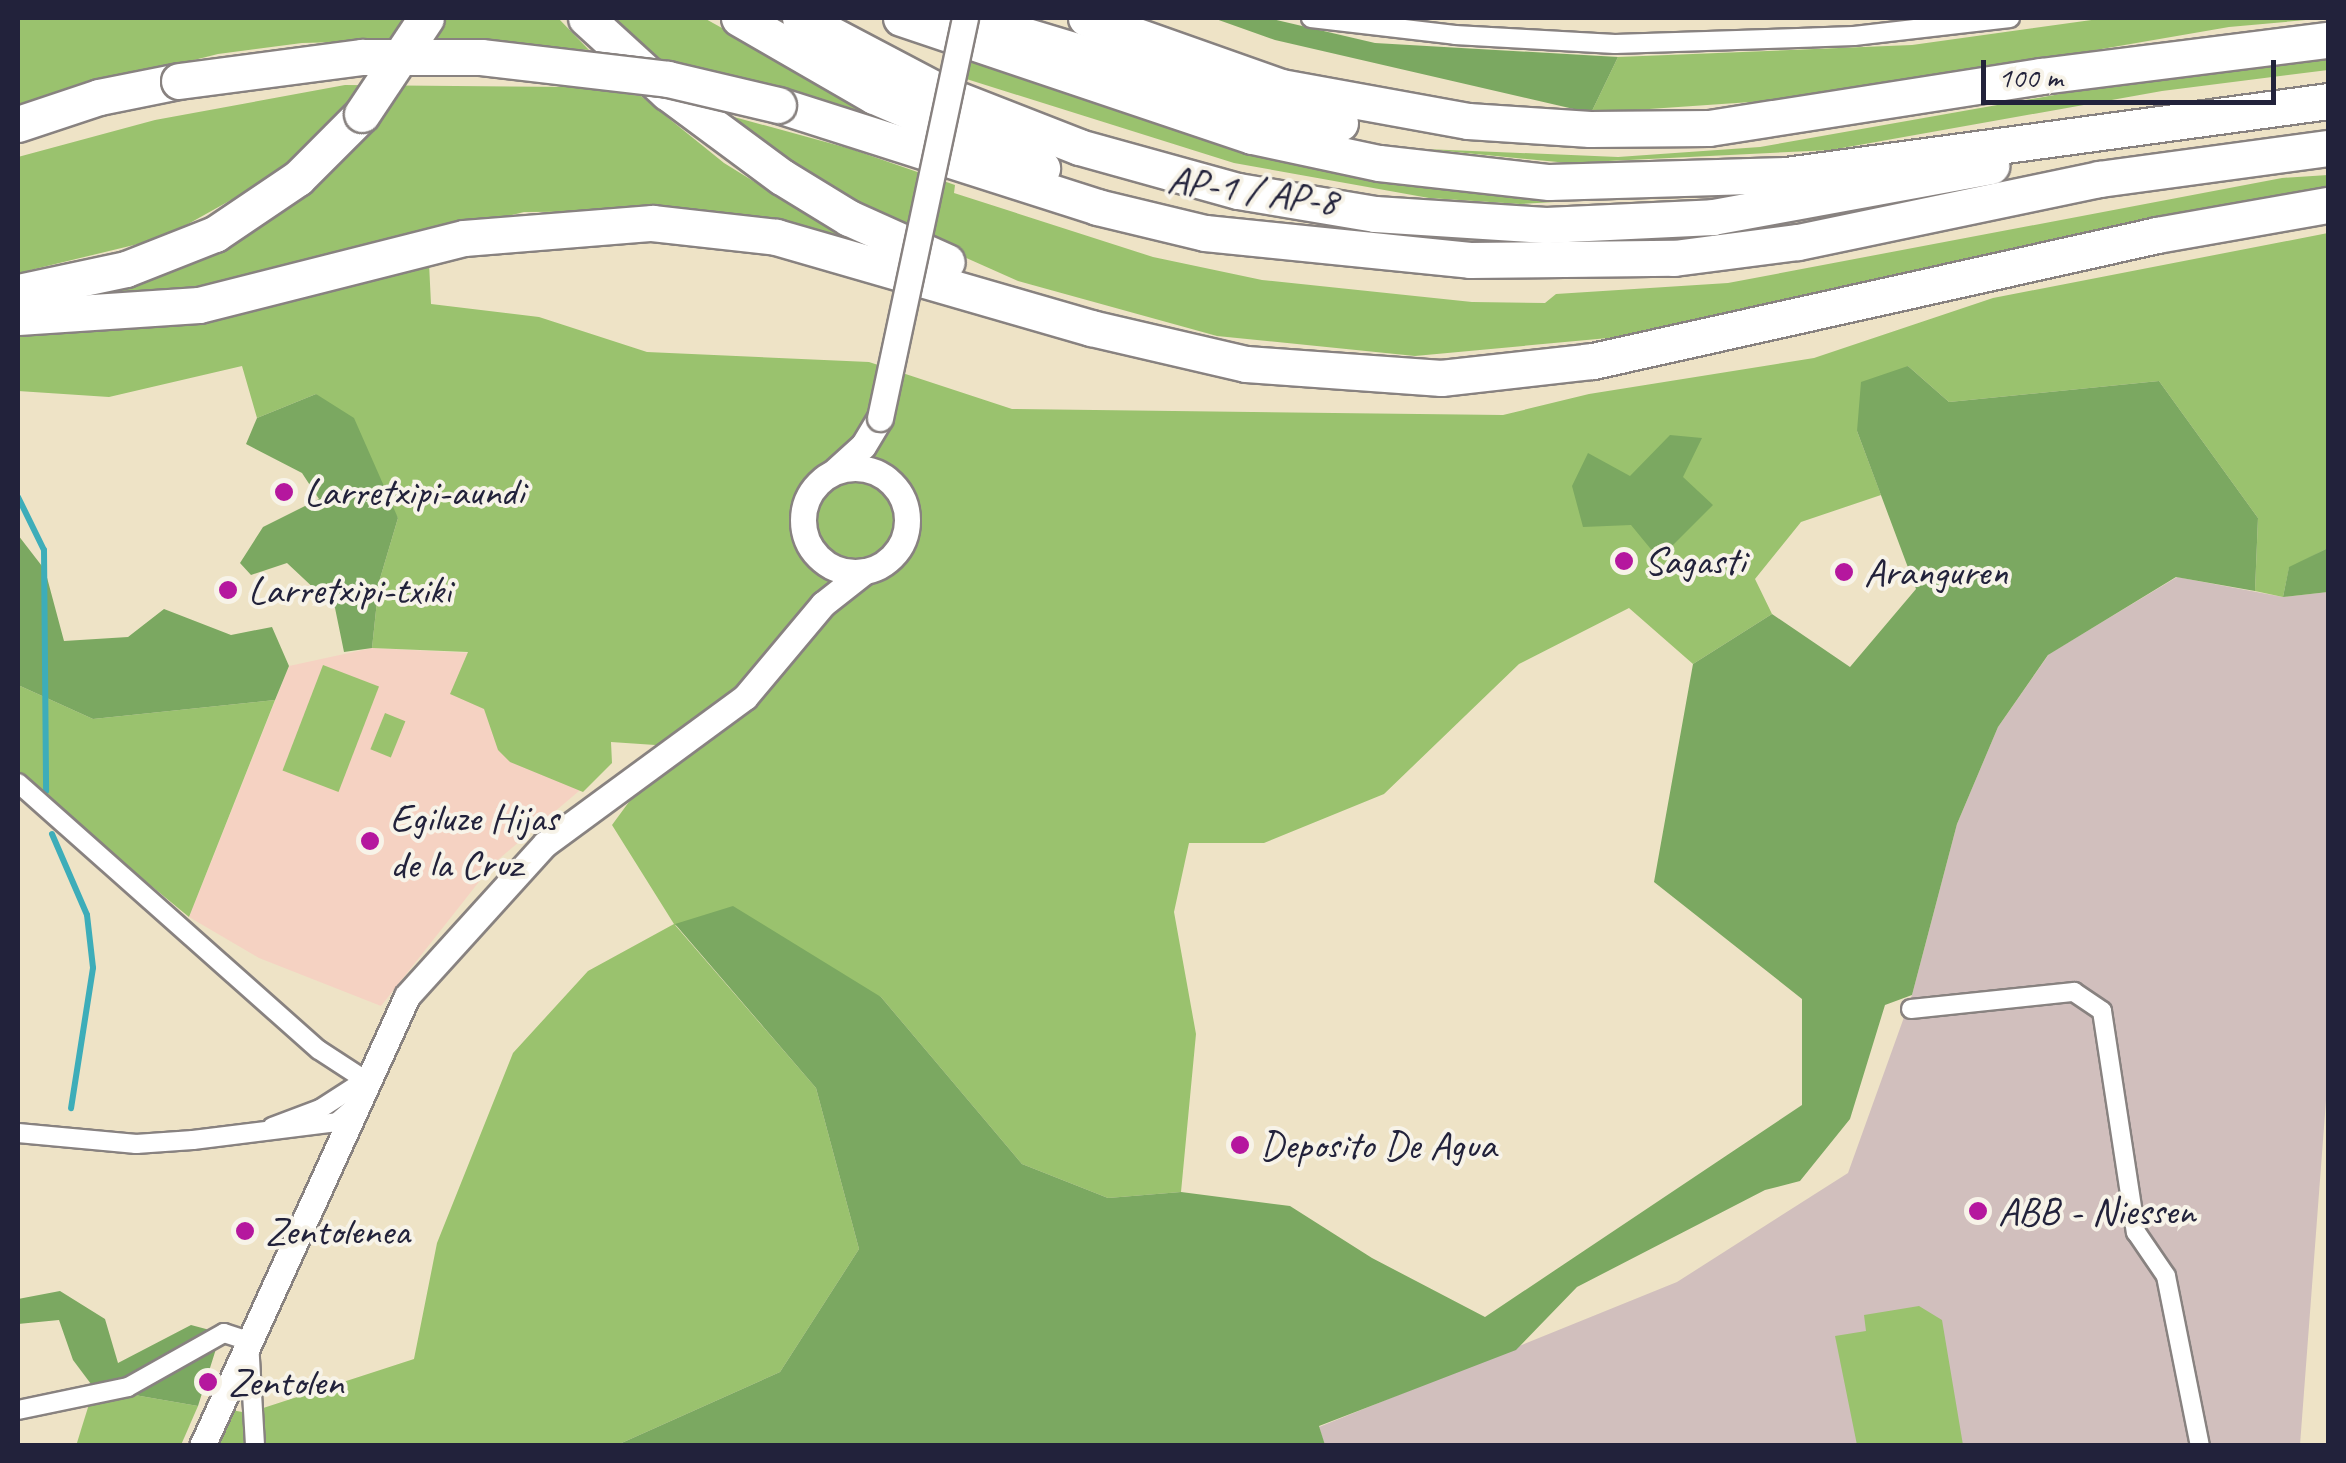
<!DOCTYPE html>
<style>
body{margin:0}
#map{position:relative;width:2346px;height:1463px;overflow:hidden;background:#eee3c6;font-family:Caveat,sans-serif}
div>[style]{position:absolute}
[style*='--x']{left:calc(var(--x)*1px);top:calc(var(--y)*1px);width:calc(var(--w)*1px);rotate:calc(var(--a)*1deg)}
.built>*{inset:0;background:#f5d2c2}
.industrial>*{inset:0;background:#d1bfbd}
.green>*{inset:0;background:#9ac26e;transform-origin:0 0}
.forest>*{inset:0;background:#7ba861}
.stream>*{height:6px;margin:-3px;padding:0 3px;transform-origin:3px;border-radius:3px;background:#3dadb9}
.roads{filter:drop-shadow(2px 0 #888280) drop-shadow(-2px 0 #888280) drop-shadow(0 2px #888280) drop-shadow(0 -2px #888280)}
.street>*{height:18px;margin:-9px;padding:0 9px;transform-origin:9px;border-radius:9px;background:#fff}
.secondary>*{height:25px;margin:-12.5px;padding:0 12.5px;transform-origin:12.5px;border-radius:12.5px;background:#fff}
.secondary>.ring{margin:-12.5px;padding:0;box-sizing:content-box;background:none;border:25px solid #fff;border-radius:50%}
.highway>*{height:35px;margin:-17.5px;padding:0 17.5px;transform-origin:17.5px;border-radius:17.5px;background:#fff}
.bridges{filter:drop-shadow(2px 0 #888280) drop-shadow(-2px 0 #888280) drop-shadow(0 2px #888280) drop-shadow(0 -2px #888280)}
.secondary-bridge>*{height:25px;margin:-12.5px;padding:0 12.5px;transform-origin:12.5px;border-radius:12.5px;background:#fff}
.highway-bridge>*{height:35px;margin:-17.5px;padding:0 17.5px;transform-origin:17.5px;border-radius:17.5px;background:#fff}
.dots>*{width:28px;height:28px;translate:-50% -50%;box-sizing:border-box;border:5px solid #f7f3e8;border-radius:50%}
span{translate:-50% -50%;white-space:nowrap;text-align:center;line-height:1.15;-webkit-text-stroke:8px #f7f3e8;paint-order:stroke}
.street-label{font-size:40px;color:#22223b}
.poi-label{font-size:40px;color:#22223b}
.left{translate:0 -50%;text-align:left}
.frame{position:absolute;inset:0;border:20px solid #22223b;pointer-events:none}
.scale{position:absolute;left:1981px;top:60px;width:295px;height:45px;box-sizing:border-box;border:5px solid #22223b;border-top:0;padding-left:12px;font-size:30px;line-height:35px;white-space:nowrap;color:#22223b;-webkit-text-stroke:8px #f7f3e8;paint-order:stroke}
</style>
<div id="map">
<div class="built">
<div style="clip-path:polygon(372px 648px,512px 655px,612px 763px,493px 864px,381px 1006px,259px 958px,189px 917px,289px 666px)"></div>
</div>
<div class="industrial">
<div style="clip-path:polygon(2177px 577px,2283px 597px,2328px 592px,2328px 1074px,2300px 1445px,1325px 1446px,1319px 1427px,1677px 1282px,1848px 1173px,1912px 995px,1957px 824px,1998px 727px,2049px 654px)"></div>
</div>
<div class="green">
<div style="clip-path:polygon(18px 18px,558px 18px,589px 50px,453px 39px,302px 43px,218px 54px,18px 104px)"></div>
<div style="clip-path:polygon(599px 18px,704px 18px,904px 130px,646px 63px)"></div>
<div style="clip-path:polygon(2106px 18px,2328px 18px,2229px 27px,1824px 97px,1591px 113px,1618px 57px,1912px 45px)"></div>
<div style="clip-path:polygon(963px 55px,1215px 139px,1694px 194px,1520px 204px,1429px 198px,1234px 163px,957px 76px)"></div>
<div style="clip-path:polygon(2328px 57px,2328px 70px,2162px 91px,1831px 150px,1568px 163px,1425px 149px,1618px 157px,1760px 147px,2156px 77px)"></div>
<div style="clip-path:polygon(345px 85px,571px 87px,641px 96px,724px 163px,852px 242px,694px 211px,524px 212px,212px 288px,57px 304px,253px 222px,231px 200px,163px 238px,18px 273px,18px 157px,155px 120px)"></div>
<div style="clip-path:polygon(705px 109px,851px 149px,955px 185px,954px 193px,1153px 257px,1262px 280px,1472px 302px,1545px 303px,1556px 294px,1728px 283px,2282px 178px,2328px 175px,2328px 186px,2067px 236px,1641px 335px,1415px 356px,1217px 336px,1018px 281px,863px 212px)"></div>
<div style="clip-path:polygon(2328px 233px,2328px 548px,2289px 568px,2283px 597px,2255px 591px,2258px 518px,2159px 381px,1949px 402px,1908px 366px,1857px 431px,1881px 495px,1801px 522px,1755px 579px,1772px 614px,1693px 664px,1629px 608px,1519px 664px,1384px 794px,1264px 843px,1189px 843px,1174px 912px,1196px 1034px,1181px 1192px,1108px 1198px,1022px 1164px,881px 997px,675px 925px,816px 1088px,859px 1249px,780px 1372px,617px 1445px,216px 1445px,231px 1410px,248px 1413px,414px 1359px,437px 1243px,513px 1053px,588px 971px,674px 924px,612px 825px,670px 746px,611px 742px,612px 763px,583px 792px,510px 762px,498px 750px,484px 709px,450px 694px,468px 652px,372px 648px,379px 582px,398px 518px,316px 394px,257px 418px,242px 366px,109px 397px,18px 391px,18px 332px,429px 263px,431px 304px,539px 317px,647px 352px,869px 362px,1012px 409px,1503px 415px,1589px 394px,1814px 358px,1993px 298px)"></div>
<div style="left:323px;top:665px;width:60px;height:113px;rotate:21deg"></div>
<div style="clip-path:polygon(18px 685px,93px 719px,275px 700px,189px 917px,18px 776px)"></div>
<div style="left:385px;top:713px;width:22px;height:39px;rotate:22deg"></div>
<div style="clip-path:polygon(1919px 1306px,1942px 1320px,1963px 1445px,1857px 1445px,1835px 1336px,1866px 1331px,1864px 1315px)"></div>
<div style="clip-path:polygon(94px 1388px,198px 1406px,181px 1445px,76px 1446px)"></div>
</div>
<div class="forest">
<div style="clip-path:polygon(1213px 18px,1268px 18px,1375px 43px,1618px 57px,1591px 113px,1275px 40px)"></div>
<div style="clip-path:polygon(1908px 366px,1949px 402px,2159px 381px,2258px 518px,2255px 591px,2176px 577px,2048px 655px,1998px 727px,1957px 824px,1912px 995px,1885px 1005px,1850px 1119px,1800px 1181px,1765px 1190px,1577px 1287px,1516px 1350px,1319px 1426px,1325px 1445px,617px 1445px,780px 1372px,859px 1249px,816px 1088px,675px 924px,733px 906px,881px 997px,1022px 1164px,1108px 1198px,1181px 1192px,1290px 1206px,1372px 1258px,1485px 1317px,1802px 1105px,1802px 999px,1654px 882px,1693px 664px,1772px 614px,1850px 667px,1916px 589px,1857px 431px,1861px 382px)"></div>
<div style="clip-path:polygon(316px 394px,354px 418px,398px 518px,379px 582px,372px 648px,344px 652px,335px 608px,287px 563px,251px 575px,240px 563px,263px 527px,319px 499px,302px 473px,246px 444px,257px 418px)"></div>
<div style="clip-path:polygon(1670px 435px,1702px 438px,1683px 477px,1713px 505px,1659px 559px,1631px 525px,1583px 527px,1572px 486px,1588px 453px,1630px 476px)"></div>
<div style="clip-path:polygon(18px 535px,45px 570px,64px 641px,128px 637px,164px 609px,231px 635px,272px 627px,289px 666px,275px 700px,93px 719px,18px 685px)"></div>
<div style="clip-path:polygon(2328px 548px,2328px 592px,2283px 597px,2289px 567px)"></div>
<div style="clip-path:polygon(60px 1291px,105px 1319px,118px 1363px,191px 1325px,221px 1333px,198px 1406px,94px 1388px,73px 1360px,59px 1320px,18px 1324px,18px 1299px)"></div>
</div>
<div class="stream">
<div style="--x:18;--y:497;--w:59;--a:63.9"></div>
<div style="--x:44;--y:550;--w:241;--a:89.5"></div>
<div style="--x:52;--y:834;--w:88;--a:66.6"></div>
<div style="--x:87;--y:915;--w:53;--a:83.5"></div>
<div style="--x:93;--y:968;--w:142;--a:98.9"></div>
</div>
<div class="roads">
<div class="street">
<div style="--x:1311;--y:18;--w:145;--a:6.7"></div>
<div style="--x:1455;--y:35;--w:160;--a:3.2"></div>
<div style="--x:1615;--y:44;--w:239;--a:-1.9"></div>
<div style="--x:1854;--y:36;--w:157;--a:-6.6"></div>
<div style="--x:18;--y:783;--w:402;--a:41.6"></div>
<div style="--x:319;--y:1050;--w:55;--a:33.1"></div>
<div style="--x:365;--y:1080;--w:54;--a:147.2"></div>
<div style="--x:320;--y:1109;--w:51;--a:159.4"></div>
<div style="--x:1911;--y:1009;--w:164;--a:-6"></div>
<div style="--x:2074;--y:992;--w:34;--a:34"></div>
<div style="--x:2102;--y:1011;--w:224;--a:81.3"></div>
<div style="--x:2136;--y:1232;--w:53;--a:55.7"></div>
<div style="--x:2166;--y:1276;--w:173;--a:78.7"></div>
<div style="--x:18;--y:1133;--w:119;--a:5.3"></div>
<div style="--x:136;--y:1144;--w:57;--a:-4"></div>
<div style="--x:193;--y:1140;--w:145;--a:-7.1"></div>
<div style="--x:337;--y:1122;--w:21;--a:-41"></div>
<div style="--x:18;--y:1410;--w:112;--a:-11.8"></div>
<div style="--x:128;--y:1387;--w:110;--a:-29.4"></div>
<div style="--x:224;--y:1333;--w:26;--a:18"></div>
<div style="--x:249;--y:1341;--w:105;--a:86.7"></div>
</div>
<div class="secondary">
<div class="ring" style="left:803px;top:468px;width:79px;height:79px"></div>
<div style="--x:836;--y:470;--w:36;--a:-42"></div>
<div style="--x:863;--y:446;--w:33;--a:-59"></div>
<div style="--x:202;--y:1446;--w:494;--a:-65.5"></div>
<div style="--x:407;--y:996;--w:205;--a:-47.8"></div>
<div style="--x:545;--y:844;--w:248;--a:-36.3"></div>
<div style="--x:745;--y:697;--w:121;--a:-50"></div>
<div style="--x:823;--y:604;--w:53;--a:-38.2"></div>
</div>
<div class="highway">
<div style="--x:586;--y:18;--w:110;--a:42.4"></div>
<div style="--x:667;--y:92;--w:143;--a:36.5"></div>
<div style="--x:782;--y:177;--w:79;--a:31.5"></div>
<div style="--x:849;--y:218;--w:107;--a:24.2"></div>
<div style="--x:739;--y:18;--w:156;--a:30"></div>
<div style="--x:874;--y:96;--w:183;--a:23.2"></div>
<div style="--x:800;--y:18;--w:163;--a:27.8"></div>
<div style="--x:944;--y:94;--w:145;--a:21.4"></div>
<div style="--x:1079;--y:147;--w:165;--a:15.5"></div>
<div style="--x:1238;--y:191;--w:139;--a:9.5"></div>
<div style="--x:1375;--y:214;--w:171;--a:3.7"></div>
<div style="--x:1546;--y:225;--w:167;--a:-2.7"></div>
<div style="--x:1713;--y:217;--w:283;--a:-10.4"></div>
<div style="--x:901;--y:18;--w:370;--a:18.6"></div>
<div style="--x:1252;--y:136;--w:130;--a:12"></div>
<div style="--x:1379;--y:163;--w:171;--a:6.4"></div>
<div style="--x:1549;--y:182;--w:237;--a:-1.7"></div>
<div style="--x:1786;--y:175;--w:547;--a:-7.77"></div>
<div style="--x:1086;--y:18;--w:207;--a:19.5"></div>
<div style="--x:1281;--y:87;--w:190;--a:10.3"></div>
<div style="--x:1468;--y:121;--w:122;--a:3.8"></div>
<div style="--x:1590;--y:129;--w:119;--a:-0.5"></div>
<div style="--x:1709;--y:128;--w:337;--a:-8.9"></div>
<div style="--x:2042;--y:76;--w:288;--a:-7.2"></div>
<div style="--x:977;--y:21;--w:315;--a:16.8"></div>
<div style="--x:1279;--y:112;--w:62;--a:10.2"></div>
<div style="--x:778;--y:105;--w:335;--a:17.7"></div>
<div style="--x:1097;--y:207;--w:111;--a:13.5"></div>
<div style="--x:1205;--y:233;--w:266;--a:5.8"></div>
<div style="--x:1470;--y:260;--w:204;--a:-0.6"></div>
<div style="--x:1674;--y:258;--w:125;--a:-7.4"></div>
<div style="--x:1798;--y:242;--w:308;--a:-11.8"></div>
<div style="--x:2099;--y:179;--w:231;--a:-7.7"></div>
<div style="--x:18;--y:124;--w:85;--a:-18.4"></div>
<div style="--x:99;--y:97;--w:82;--a:-11.3"></div>
<div style="--x:18;--y:292;--w:110;--a:-12"></div>
<div style="--x:126;--y:269;--w:96;--a:-21.5"></div>
<div style="--x:215;--y:234;--w:100;--a:-34"></div>
<div style="--x:298;--y:178;--w:91;--a:-45"></div>
<div style="--x:18;--y:317;--w:181;--a:-3.8"></div>
<div style="--x:199;--y:305;--w:273;--a:-14.2"></div>
<div style="--x:464;--y:238;--w:189;--a:-4.6"></div>
<div style="--x:652;--y:223;--w:125;--a:6.4"></div>
<div style="--x:776;--y:237;--w:328;--a:16.1"></div>
<div style="--x:1091;--y:328;--w:159;--a:13.1"></div>
<div style="--x:1246;--y:364;--w:196;--a:4.1"></div>
<div style="--x:1441;--y:378;--w:153;--a:-6.4"></div>
<div style="--x:1593;--y:361;--w:578;--a:-12.59"></div>
<div style="--x:2157;--y:235;--w:174;--a:-10"></div>
</div>
</div>
<div class="bridges">
<div class="secondary-bridge">
<div style="--x:880;--y:418;--w:409;--a:-78"></div>
</div>
<div class="highway-bridge">
<div style="--x:179;--y:81;--w:185;--a:-7.5"></div>
<div style="--x:362;--y:57;--w:119;--a:0"></div>
<div style="--x:481;--y:57;--w:188;--a:6.7"></div>
<div style="--x:668;--y:79;--w:113;--a:13.3"></div>
<div style="--x:362;--y:114;--w:115;--a:-56.3"></div>
</div>
</div>
<div class="dots">
<div style="left:284px;top:492px;background:#b5179e"></div>
<div style="left:1624px;top:561px;background:#b5179e"></div>
<div style="left:1844px;top:572px;background:#b5179e"></div>
<div style="left:228px;top:590px;background:#b5179e"></div>
<div style="left:370px;top:841px;background:#b5179e"></div>
<div style="left:1240px;top:1145px;background:#b5179e"></div>
<div style="left:1978px;top:1211px;background:#b5179e"></div>
<div style="left:245px;top:1231px;background:#b5179e"></div>
<div style="left:208px;top:1382px;background:#b5179e"></div>
</div>
<div class="street-label">
<span style="left:1253px;top:190px;rotate:8deg">AP-1 / AP-8</span>
</div>
<div class="poi-label">
<span class="left" style="left:304px;top:492px">Larretxipi-aundi</span>
<span class="left" style="left:1644px;top:561px">Sagasti</span>
<span class="left" style="left:1864px;top:572px">Aranguren</span>
<span class="left" style="left:248px;top:590px">Larretxipi-txiki</span>
<span class="left" style="left:390px;top:841px">Egiluze Hijas<br>de la Cruz</span>
<span class="left" style="left:1260px;top:1145px">Deposito De Agua</span>
<span class="left" style="left:1998px;top:1211px">ABB - Niessen</span>
<span class="left" style="left:265px;top:1231px">Zentolenea</span>
<span class="left" style="left:228px;top:1382px">Zentolen</span>
</div>
<div class="frame"></div>
<div class="scale">100 m</div>
</div>
